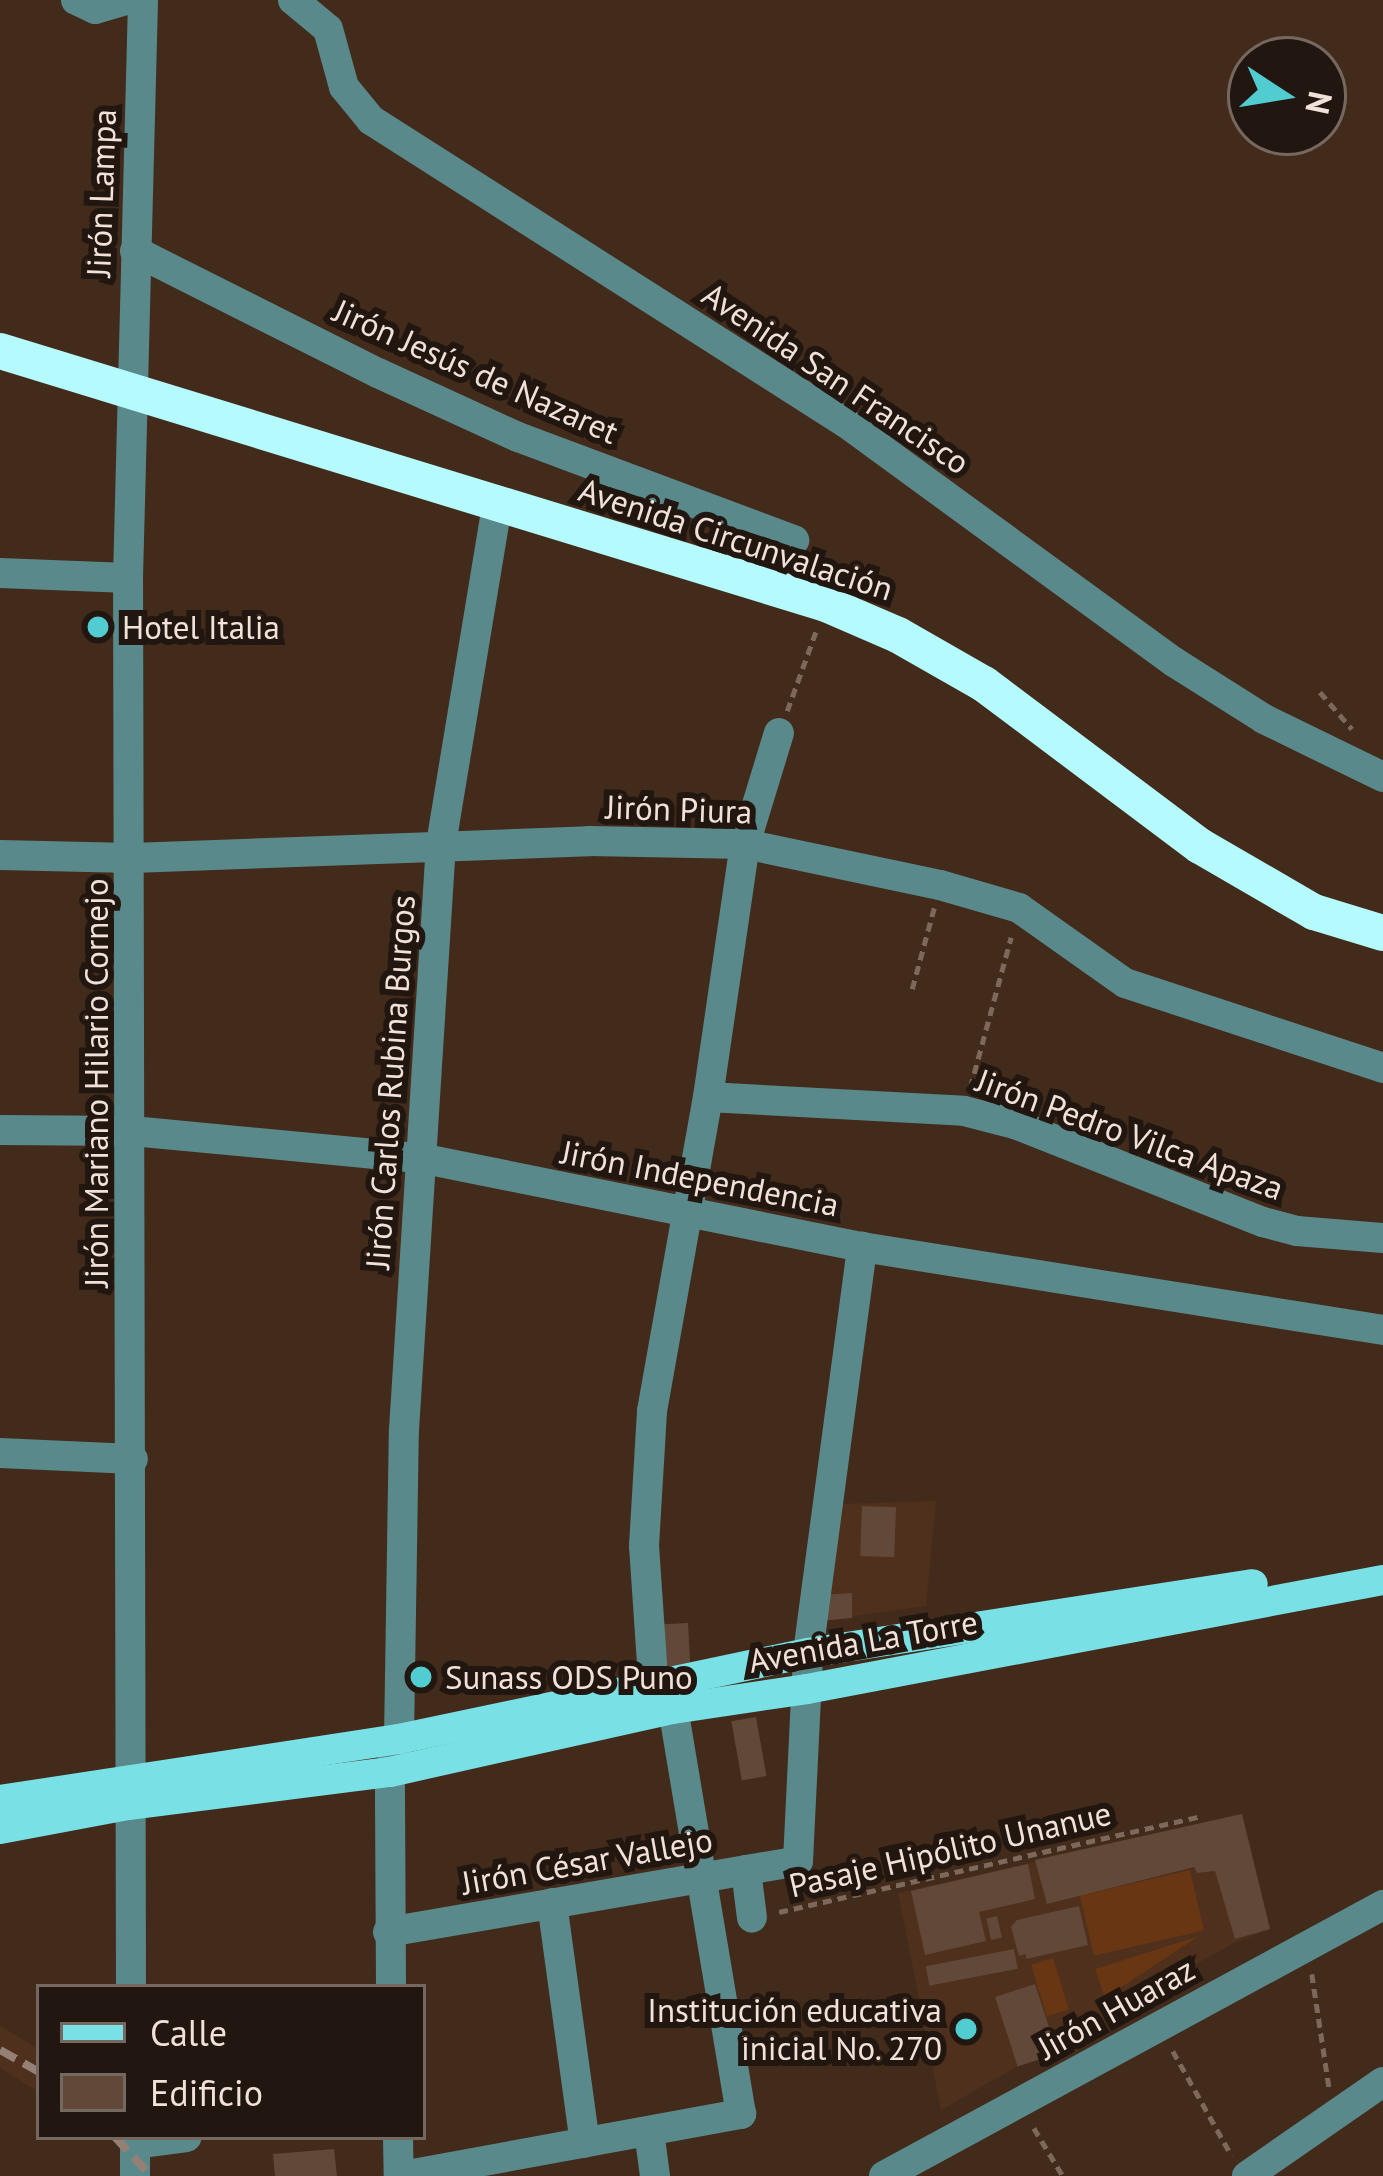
<!DOCTYPE html>
<meta charset="utf-8">
<style>
body{margin:0}
#map{position:relative;width:1383px;height:2176px;overflow:hidden;background:#432b1c;font-family:"PT Sans",sans-serif}
div>[style]{position:absolute}
[style*='--x']{left:calc(var(--x)*1px);top:calc(var(--y)*1px);width:calc(var(--w)*1px);rotate:calc(var(--a)*1deg)}
.built>*{inset:0;background:#4e301c}
.green>*{inset:0;background:#683613;transform-origin:0 0}
.building>*{inset:0;background:#624838;transform-origin:0 0}
.path>*{height:4.5px;margin-top:-2.25px;transform-origin:0;background:repeating-linear-gradient(90deg,#7d685b 0 9px,transparent 0 15px)}
.minor>*{height:30px;margin:-15px;padding:0 15px;transform-origin:15px;border-radius:15px;background:#5a898b}
.major>*{height:30px;margin:-15px;padding:0 15px;transform-origin:15px;border-radius:15px;background:#79e0e5}
.highway>*{height:36px;margin:-18px;padding:0 18px;transform-origin:18px;border-radius:18px;background:#b5fafd}
.rail>*{height:8px;margin-top:-4px;transform-origin:0;background:repeating-linear-gradient(90deg,#948074 0 18px,transparent 0 27px)}
.dots>*{width:33px;height:33px;translate:-50% -50%;box-sizing:border-box;border:6px solid #221710;border-radius:50%}
span{translate:-50% -50%;white-space:nowrap;text-align:center;line-height:1.15;-webkit-text-stroke:12px #221710;paint-order:stroke}
.street-label{font-size:33px;color:#f1e1d8}
.poi-label{font-size:33px;color:#f1e1d8}
.left{translate:0 -50%;text-align:left}
.right{translate:-100% -50%;text-align:right}
.legend{position:absolute;left:36px;top:1984px;width:390px;height:156px;box-sizing:border-box;background:#221710;border:3px solid #756860;margin:0;padding:15px 21px;list-style:none;font-size:36px;color:#f1e1d8}
.legend li{display:flex;align-items:center;gap:24px;height:60px}
.legend b{width:60px;border:3px solid #756860}
.north{position:absolute;left:1227px;top:36px;width:120px;height:120px;box-sizing:border-box;background:#221710;border:3px solid #756860;border-radius:50%;rotate:102deg;font-size:33px;font-weight:700;line-height:48px;text-align:center;color:#f1e1d8}
.north::after{content:'';display:block;margin:auto;width:42px;height:54px;background:#51ccd1;clip-path:polygon(50% 0,100% 100%,50% 72%,0 100%)}
</style>
<div id="map">
<div class="built">
<div style="clip-path:polygon(936px 1501px,926px 1606px,819px 1621px,835px 1504px)"></div>
<div style="clip-path:polygon(1242px 1814px,1270px 1929px,1234px 1943px,1063px 2039px,1058px 2053px,1018px 2066px,941px 2110px,898px 1893px)"></div>
<div style="clip-path:polygon(0 2026px,39px 2049px,39px 2092px,0 2068px)"></div>
</div>
<div class="green">
<div style="left:1190px;top:1870px;width:62px;height:113px;rotate:77deg"></div>
<div style="clip-path:polygon(1199px 1936px,1105px 1998px,1095px 1969px)"></div>
<div style="left:1053px;top:1958px;width:54px;height:23px;rotate:73deg"></div>
</div>
<div class="building">
<div style="left:862px;top:1506px;width:34px;height:50px;rotate:2deg"></div>
<div style="clip-path:polygon(852px 1593px,852px 1618px,819px 1621px,822px 1595px)"></div>
<div style="left:688px;top:1623px;width:44px;height:25px;rotate:87deg"></div>
<div style="left:756px;top:1717px;width:60px;height:25px;rotate:80deg"></div>
<div style="clip-path:polygon(1242px 1814px,1270px 1929px,1235px 1939px,1215px 1871px,1197px 1873px,1194px 1867px,1047px 1904px,1035px 1860px)"></div>
<div style="clip-path:polygon(1028px 1864px,1035px 1899px,979px 1912px,986px 1941px,925px 1955px,911px 1891px)"></div>
<div style="clip-path:polygon(1079px 1906px,1088px 1945px,1026px 1959px,1026px 1954px,1019px 1956px,1011px 1927px,1017px 1920px)"></div>
<div style="left:997px;top:1916px;width:22px;height:11px;rotate:77deg"></div>
<div style="left:1014px;top:1949px;width:20px;height:90px;rotate:79deg"></div>
<div style="left:1035px;top:1984px;width:73px;height:42px;rotate:72deg"></div>
<div style="clip-path:polygon(334px 2149px,337px 2176px,275px 2176px,273px 2154px)"></div>
</div>
<div class="path">
<div style="--x:1320;--y:692;--w:49;--a:49.1"></div>
<div style="--x:787;--y:711;--w:85;--a:-70.1"></div>
<div style="--x:912;--y:989;--w:84;--a:-74.8"></div>
<div style="--x:970;--y:1088;--w:156;--a:-74.8"></div>
<div style="--x:779;--y:1912;--w:433;--a:-12.8"></div>
<div style="--x:1312;--y:1974;--w:114;--a:81.4"></div>
<div style="--x:1173;--y:2051;--w:120;--a:60.7"></div>
<div style="--x:1034;--y:2128;--w:56;--a:58.9"></div>
</div>
<div class="minor">
<div style="--x:76;--y:0;--w:21;--a:25"></div>
<div style="--x:95;--y:9;--w:32;--a:-16"></div>
<div style="--x:293;--y:0;--w:45;--a:39.6"></div>
<div style="--x:328;--y:29;--w:60;--a:74.6"></div>
<div style="--x:344;--y:87;--w:43;--a:50.7"></div>
<div style="--x:371;--y:120;--w:563;--a:32.53"></div>
<div style="--x:846;--y:423;--w:406;--a:36.1"></div>
<div style="--x:1174;--y:662;--w:107;--a:32.3"></div>
<div style="--x:1264;--y:719;--w:132;--a:26"></div>
<div style="--x:135;--y:251;--w:272;--a:26.7"></div>
<div style="--x:378;--y:373;--w:154;--a:24.6"></div>
<div style="--x:518;--y:437;--w:295;--a:20.5"></div>
<div style="--x:0;--y:573;--w:128;--a:2.2"></div>
<div style="--x:0;--y:855;--w:132;--a:1.3"></div>
<div style="--x:132;--y:858;--w:457;--a:-2.1"></div>
<div style="--x:589;--y:841;--w:156;--a:1.1"></div>
<div style="--x:745;--y:844;--w:199;--a:11.9"></div>
<div style="--x:940;--y:885;--w:82;--a:16.2"></div>
<div style="--x:1019;--y:908;--w:130;--a:35.3"></div>
<div style="--x:1125;--y:983;--w:272;--a:18.2"></div>
<div style="--x:708;--y:1097;--w:256;--a:3.1"></div>
<div style="--x:964;--y:1111;--w:53;--a:14.3"></div>
<div style="--x:1015;--y:1124;--w:267;--a:21.6"></div>
<div style="--x:1263;--y:1222;--w:35;--a:15"></div>
<div style="--x:1297;--y:1231;--w:86;--a:4.7"></div>
<div style="--x:0;--y:1130;--w:132;--a:0.4"></div>
<div style="--x:132;--y:1131;--w:289;--a:5.4"></div>
<div style="--x:420;--y:1158;--w:451;--a:11.4"></div>
<div style="--x:862;--y:1247;--w:528;--a:9.05"></div>
<div style="--x:0;--y:1453;--w:133;--a:2.6"></div>
<div style="--x:655;--y:1707;--w:161;--a:-93.9"></div>
<div style="--x:644;--y:1546;--w:135;--a:-86.6"></div>
<div style="--x:652;--y:1411;--w:319;--a:-79.9"></div>
<div style="--x:708;--y:1097;--w:256;--a:-81.7"></div>
<div style="--x:745;--y:844;--w:116;--a:-73"></div>
<div style="--x:746;--y:1870;--w:48;--a:82.9"></div>
<div style="--x:552;--y:1903;--w:242;--a:82.2"></div>
<div style="--x:388;--y:1932;--w:416;--a:-9.8"></div>
<div style="--x:798;--y:1861;--w:208;--a:-87.2"></div>
<div style="--x:808;--y:1653;--w:410;--a:-82.4"></div>
<div style="--x:131;--y:1987;--w:1409;--a:-90.12"></div>
<div style="--x:128;--y:578;--w:578;--a:-88.51"></div>
<div style="--x:391;--y:1987;--w:215;--a:-90.3"></div>
<div style="--x:390;--y:1772;--w:34;--a:-75"></div>
<div style="--x:399;--y:1739;--w:309;--a:-89.1"></div>
<div style="--x:404;--y:1430;--w:587;--a:-86.39"></div>
<div style="--x:441;--y:844;--w:348;--a:-80.6"></div>
<div style="--x:649;--y:2131;--w:45;--a:82.4"></div>
<div style="--x:135;--y:2137;--w:39;--a:90"></div>
<div style="--x:398;--y:2137;--w:39;--a:89"></div>
<div style="--x:135;--y:2144;--w:52;--a:-7.7"></div>
<div style="--x:402;--y:2176;--w:345;--a:-10.4"></div>
<div style="--x:741;--y:2114;--w:411;--a:-99.5"></div>
<div style="--x:884;--y:2176;--w:568;--a:-28.51"></div>
<div style="--x:1247;--y:2176;--w:165;--a:-34.7"></div>
</div>
<div class="major">
<div style="--x:0;--y:1800;--w:404;--a:-8.7"></div>
<div style="--x:399;--y:1739;--w:418;--a:-11.9"></div>
<div style="--x:808;--y:1653;--w:450;--a:-8.8"></div>
<div style="--x:0;--y:1829;--w:130;--a:-10.6"></div>
<div style="--x:128;--y:1805;--w:264;--a:-7.2"></div>
<div style="--x:390;--y:1772;--w:290;--a:-12.6"></div>
<div style="--x:673;--y:1709;--w:135;--a:-8.5"></div>
<div style="--x:807;--y:1689;--w:586;--a:-10.72"></div>
</div>
<div class="highway">
<div style="--x:0;--y:351;--w:864;--a:17.03"></div>
<div style="--x:826;--y:604;--w:78;--a:23.3"></div>
<div style="--x:898;--y:635;--w:99;--a:29.7"></div>
<div style="--x:984;--y:684;--w:270;--a:36.9"></div>
<div style="--x:1200;--y:846;--w:132;--a:30.1"></div>
<div style="--x:1314;--y:912;--w:72;--a:16.9"></div>
</div>
<div class="rail">
<div style="--x:0;--y:2050;--w:45;--a:29.4"></div>
<div style="--x:115;--y:2137;--w:53;--a:47.3"></div>
</div>
<div class="dots">
<div style="left:98px;top:627px;background:#51ccd1"></div>
<div style="left:421px;top:1677px;background:#51ccd1"></div>
<div style="left:966px;top:2029px;background:#51ccd1"></div>
</div>
<div class="street-label">
<span style="left:101px;top:193px;rotate:-88deg">Jirón Lampa</span>
<span style="left:476px;top:371px;rotate:24deg">Jirón Jesús de Nazaret</span>
<span style="left:836px;top:378px;rotate:34deg">Avenida San Francisco</span>
<span style="left:736px;top:539px;rotate:18deg">Avenida Circunvalación</span>
<span style="left:679px;top:809px;rotate:2deg">Jirón Piura</span>
<span style="left:390px;top:1082px;rotate:-86deg">Jirón Carlos Rubina Burgos</span>
<span style="left:96px;top:1083px;rotate:-90deg">Jirón Mariano Hilario Cornejo</span>
<span style="left:1130px;top:1134px;rotate:20deg">Jirón Pedro Vilca Apaza</span>
<span style="left:700px;top:1178px;rotate:11deg">Jirón Independencia</span>
<span style="left:863px;top:1641px;rotate:-10deg">Avenida La Torre</span>
<span style="left:950px;top:1849px;rotate:-13deg">Pasaje Hipólito Unanue</span>
<span style="left:587px;top:1861px;rotate:-10deg">Jirón César Vallejo</span>
<span style="left:1116px;top:2008px;rotate:-29deg">Jirón Huaraz</span>
</div>
<div class="poi-label">
<span class="left" style="left:122px;top:627px">Hotel Italia</span>
<span class="left" style="left:445px;top:1677px">Sunass ODS Puno</span>
<span class="right" style="left:942px;top:2029px">Institución educativa<br>inicial No. 270</span>
</div>
<ul class="legend">
<li><b style="height:15px;background:#79e0e5"></b>Calle</li>
<li><b style="height:33px;background:#624838"></b>Edificio</li>
</ul>
<div class="north">N</div>
</div>
